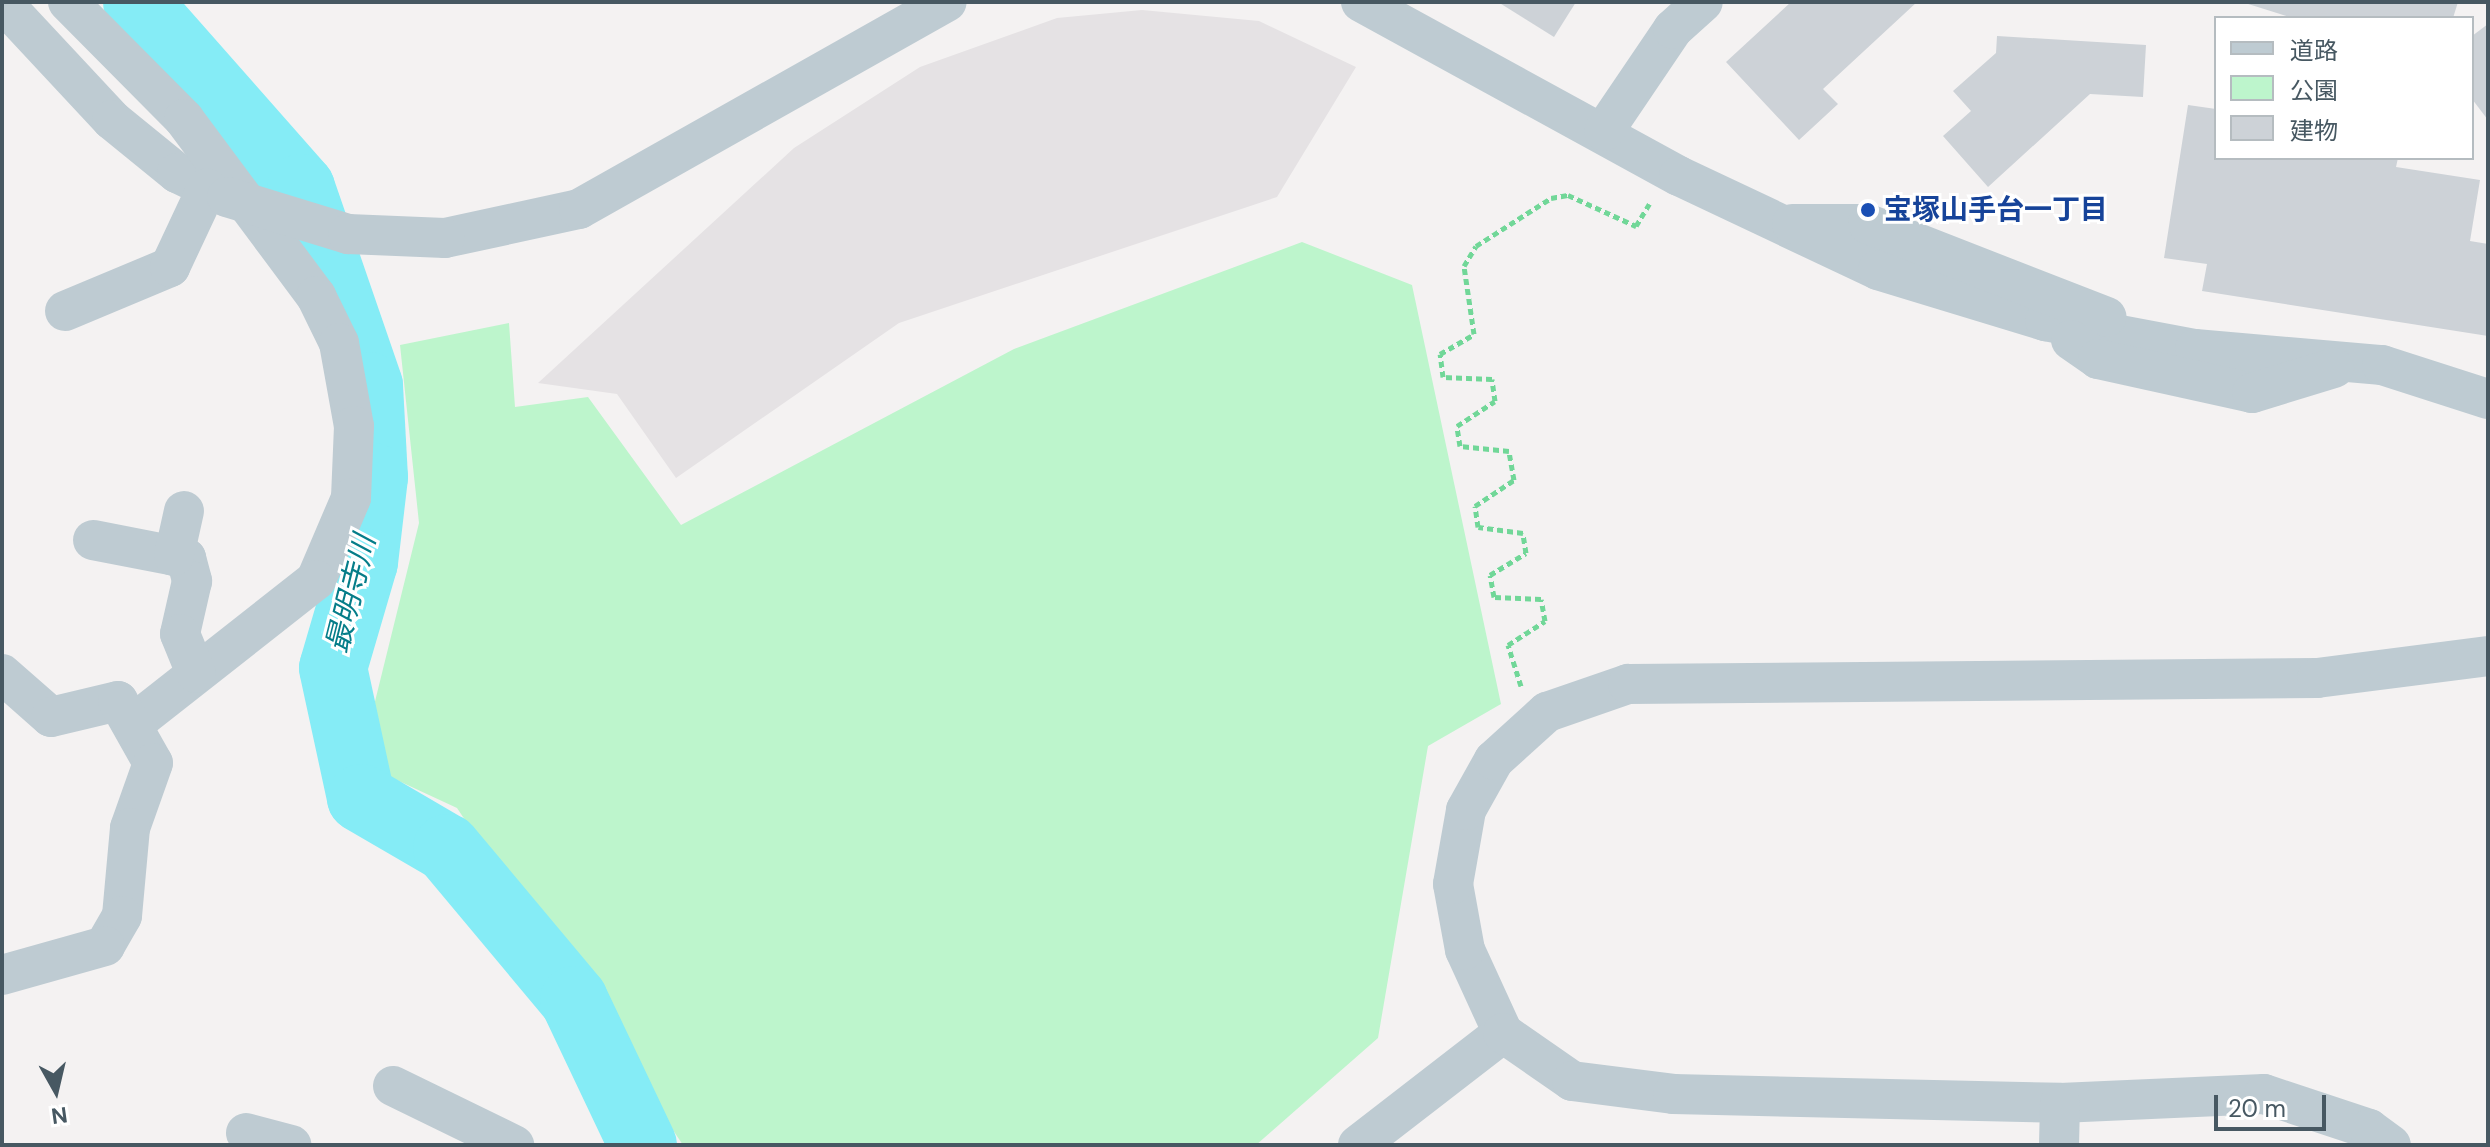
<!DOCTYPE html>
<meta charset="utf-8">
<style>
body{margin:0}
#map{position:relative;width:2490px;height:1147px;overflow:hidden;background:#f4f2f2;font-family:"DM Sans","Noto Sans JP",sans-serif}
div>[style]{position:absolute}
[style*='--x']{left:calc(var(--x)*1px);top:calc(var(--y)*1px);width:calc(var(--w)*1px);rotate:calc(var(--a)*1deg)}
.education>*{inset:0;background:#e5e2e4}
.green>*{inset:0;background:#bdf5cc}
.river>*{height:68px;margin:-34px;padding:0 34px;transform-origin:34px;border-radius:34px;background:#85ecf6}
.building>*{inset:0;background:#cdd2d7}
.path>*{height:5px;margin-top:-2.5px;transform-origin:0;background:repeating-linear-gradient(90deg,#71d798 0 6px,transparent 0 10px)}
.minor>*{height:40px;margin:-20px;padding:0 20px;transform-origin:20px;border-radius:20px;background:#becbd2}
.minor-bridge>*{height:40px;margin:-20px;padding:0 20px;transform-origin:20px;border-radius:20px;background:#becbd2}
.dots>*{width:22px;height:22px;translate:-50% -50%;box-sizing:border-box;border:4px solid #fff;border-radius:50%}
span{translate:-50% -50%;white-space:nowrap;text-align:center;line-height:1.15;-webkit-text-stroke:6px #fff;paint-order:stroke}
.transit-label{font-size:28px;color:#164399;font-weight:700}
.left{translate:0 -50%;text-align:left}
.water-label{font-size:30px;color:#057d89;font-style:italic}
.frame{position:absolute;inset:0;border:4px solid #475862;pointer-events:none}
.legend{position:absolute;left:2214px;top:16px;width:260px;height:144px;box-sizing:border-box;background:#fff;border:2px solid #b5bcc0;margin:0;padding:10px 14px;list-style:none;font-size:24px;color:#475862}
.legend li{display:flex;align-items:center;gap:16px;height:40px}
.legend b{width:40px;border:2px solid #b5bcc0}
.north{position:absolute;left:16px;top:1051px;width:80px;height:80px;-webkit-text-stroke:6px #fff;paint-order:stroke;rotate:172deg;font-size:22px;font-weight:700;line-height:32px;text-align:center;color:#475862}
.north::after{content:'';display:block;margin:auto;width:28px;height:36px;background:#475862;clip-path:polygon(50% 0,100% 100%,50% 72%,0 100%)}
.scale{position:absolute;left:2214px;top:1095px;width:112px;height:36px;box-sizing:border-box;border:4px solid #475862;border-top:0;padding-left:10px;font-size:24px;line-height:28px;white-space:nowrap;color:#475862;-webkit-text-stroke:6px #fff;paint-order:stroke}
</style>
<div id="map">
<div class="education">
<div style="clip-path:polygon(1142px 10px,1259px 21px,1356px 67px,1277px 197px,899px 323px,676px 478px,617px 394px,538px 383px,794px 148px,920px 67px,1057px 18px)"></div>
</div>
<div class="green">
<div style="clip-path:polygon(1302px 242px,1412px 285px,1501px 704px,1428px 746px,1378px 1038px,1256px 1145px,683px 1145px,457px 808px,388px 776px,364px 746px,419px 523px,400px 345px,509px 323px,515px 407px,588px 397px,681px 525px,1014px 349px)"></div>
</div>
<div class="river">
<div style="--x:137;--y:2;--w:248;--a:48.6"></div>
<div style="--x:301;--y:188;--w:209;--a:71"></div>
<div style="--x:369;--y:386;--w:91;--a:86.9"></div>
<div style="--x:374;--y:477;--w:86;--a:96.7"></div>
<div style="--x:364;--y:562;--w:110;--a:106.3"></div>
<div style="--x:333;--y:668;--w:133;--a:77.8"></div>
<div style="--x:361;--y:798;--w:99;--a:30.2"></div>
<div style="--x:447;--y:848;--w:198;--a:50.1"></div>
<div style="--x:574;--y:1000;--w:161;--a:64.6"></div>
</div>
<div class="building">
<div style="clip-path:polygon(1498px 2px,1576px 2px,1554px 37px)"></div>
<div style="clip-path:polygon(1791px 2px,1917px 2px,1823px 89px,1838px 104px,1799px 140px,1726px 62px)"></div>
<div style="clip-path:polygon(2458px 2px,2453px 18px,2293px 18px,2245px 3px)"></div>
<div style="clip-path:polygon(2488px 24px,2488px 120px,2472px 99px,2472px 36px)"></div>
<div style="clip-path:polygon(1997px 36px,2146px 45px,2143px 97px,2090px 94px,1988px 187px,1943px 136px,1971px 111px,1953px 91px,1996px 53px)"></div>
<div style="clip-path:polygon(2188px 105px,2216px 109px,2216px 158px,2398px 158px,2396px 167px,2480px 180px,2470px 241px,2488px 244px,2488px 336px,2202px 291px,2207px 264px,2164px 258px)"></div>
</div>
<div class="path">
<div style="--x:1521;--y:686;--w:43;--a:-107.6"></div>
<div style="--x:1508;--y:645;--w:44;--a:-33"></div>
<div style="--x:1545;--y:621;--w:22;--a:-100"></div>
<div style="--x:1541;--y:599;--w:47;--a:-177.6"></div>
<div style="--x:1494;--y:597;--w:22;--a:-100"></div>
<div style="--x:1490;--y:575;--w:42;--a:-31.4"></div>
<div style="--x:1526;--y:553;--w:20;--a:-99"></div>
<div style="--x:1523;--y:533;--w:45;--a:-172.4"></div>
<div style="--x:1478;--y:527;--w:21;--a:-98"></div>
<div style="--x:1475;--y:506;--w:47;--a:-33.7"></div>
<div style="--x:1514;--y:480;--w:29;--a:-100"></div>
<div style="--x:1509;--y:451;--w:49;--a:-174.2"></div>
<div style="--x:1460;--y:446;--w:20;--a:-99"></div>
<div style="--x:1457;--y:426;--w:45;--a:-33.3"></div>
<div style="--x:1495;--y:401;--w:22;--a:-98"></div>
<div style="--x:1492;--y:379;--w:49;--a:-177.7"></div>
<div style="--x:1443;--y:377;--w:23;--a:-97"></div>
<div style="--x:1440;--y:354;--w:39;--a:-30"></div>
<div style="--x:1474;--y:334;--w:69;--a:-98.4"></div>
<div style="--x:1464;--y:266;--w:23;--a:-59"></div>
<div style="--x:1476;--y:246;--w:89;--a:-32.6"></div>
<div style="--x:1551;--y:198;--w:17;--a:-10"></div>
<div style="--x:1568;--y:195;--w:75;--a:24.5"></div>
<div style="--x:1636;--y:226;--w:26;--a:-59"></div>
</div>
<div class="minor">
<div style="--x:2;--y:2;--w:161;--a:47"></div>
<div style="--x:112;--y:120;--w:84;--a:39.2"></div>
<div style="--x:177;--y:173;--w:55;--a:25.6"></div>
<div style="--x:68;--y:2;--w:165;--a:45.2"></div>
<div style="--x:184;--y:119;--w:221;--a:53.3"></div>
<div style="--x:316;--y:296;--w:52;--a:63.9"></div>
<div style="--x:339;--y:343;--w:84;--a:79.8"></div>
<div style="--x:354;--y:426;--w:72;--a:92.4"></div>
<div style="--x:351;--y:498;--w:89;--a:113.1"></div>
<div style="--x:316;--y:580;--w:233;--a:141.8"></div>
<div style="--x:1361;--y:2;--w:362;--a:28.7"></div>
<div style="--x:1679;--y:176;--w:220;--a:25.3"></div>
<div style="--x:1878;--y:270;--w:175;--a:17"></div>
<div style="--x:2045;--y:321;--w:153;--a:10.6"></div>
<div style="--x:2195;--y:349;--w:188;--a:4.9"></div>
<div style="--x:2382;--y:365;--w:111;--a:17.8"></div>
<div style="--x:1604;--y:131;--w:123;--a:-55.9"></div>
<div style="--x:1673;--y:29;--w:40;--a:-42"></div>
<div style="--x:1792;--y:224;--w:76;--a:0"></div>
<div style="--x:1868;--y:224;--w:256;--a:21.3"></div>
<div style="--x:445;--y:238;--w:137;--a:-12.2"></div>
<div style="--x:579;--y:209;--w:422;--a:-29.4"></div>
<div style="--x:65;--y:311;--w:114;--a:-22.7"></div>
<div style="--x:170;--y:267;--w:87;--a:-64.9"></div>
<div style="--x:2071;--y:340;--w:33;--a:35"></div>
<div style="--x:2098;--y:359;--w:158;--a:12.4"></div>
<div style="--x:2252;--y:393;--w:86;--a:-17"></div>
<div style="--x:93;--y:540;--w:95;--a:11"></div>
<div style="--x:186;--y:558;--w:24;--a:75"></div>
<div style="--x:192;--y:581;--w:54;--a:102.8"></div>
<div style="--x:180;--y:634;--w:42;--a:67.7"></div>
<div style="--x:174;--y:556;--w:46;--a:-77.5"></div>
<div style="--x:2;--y:674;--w:65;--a:41.3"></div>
<div style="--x:51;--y:717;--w:69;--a:-13.4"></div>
<div style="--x:118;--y:701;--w:71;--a:60.6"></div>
<div style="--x:153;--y:763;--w:69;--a:109.5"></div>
<div style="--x:130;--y:828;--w:88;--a:95.2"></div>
<div style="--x:122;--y:916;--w:34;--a:120"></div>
<div style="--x:105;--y:946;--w:107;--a:164.3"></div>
<div style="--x:1503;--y:1033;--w:91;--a:-114.6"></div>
<div style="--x:1465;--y:950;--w:67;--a:-100.3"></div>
<div style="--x:1453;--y:884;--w:75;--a:-80"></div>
<div style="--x:1466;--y:810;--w:57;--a:-60.8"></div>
<div style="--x:1494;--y:760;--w:72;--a:-42.2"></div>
<div style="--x:1547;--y:712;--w:86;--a:-19.1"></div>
<div style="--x:1628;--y:684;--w:689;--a:-0.5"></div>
<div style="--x:2317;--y:678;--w:172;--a:-7.3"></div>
<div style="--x:393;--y:1086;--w:135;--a:26"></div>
<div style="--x:246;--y:1133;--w:47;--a:14.9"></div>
<div style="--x:1358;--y:1145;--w:183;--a:-37.7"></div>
<div style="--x:1503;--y:1033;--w:84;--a:34.8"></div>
<div style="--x:1572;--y:1081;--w:102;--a:7.3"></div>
<div style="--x:1673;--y:1094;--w:387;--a:1.3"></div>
<div style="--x:2060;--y:1103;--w:204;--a:-2.5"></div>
<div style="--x:2264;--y:1094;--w:111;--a:18.4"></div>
<div style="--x:2369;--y:1129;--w:27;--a:36"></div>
<div style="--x:2059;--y:1145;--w:42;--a:-88.6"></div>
</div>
<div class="minor-bridge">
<div style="--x:227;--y:197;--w:127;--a:17"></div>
<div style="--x:348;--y:234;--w:97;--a:2.4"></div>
</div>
<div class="dots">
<div style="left:1868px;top:210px;background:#1a4fb4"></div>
</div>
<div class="transit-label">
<span class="left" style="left:1884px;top:210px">宝塚山手台一丁目</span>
</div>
<div class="water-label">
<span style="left:351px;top:594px;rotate:-76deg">最明寺川</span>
</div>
<div class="frame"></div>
<ul class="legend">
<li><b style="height:10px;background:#becbd2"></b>道路</li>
<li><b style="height:22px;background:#bdf5cc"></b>公園</li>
<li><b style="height:22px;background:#cdd2d7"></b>建物</li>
</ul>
<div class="north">N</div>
<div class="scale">20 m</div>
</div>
